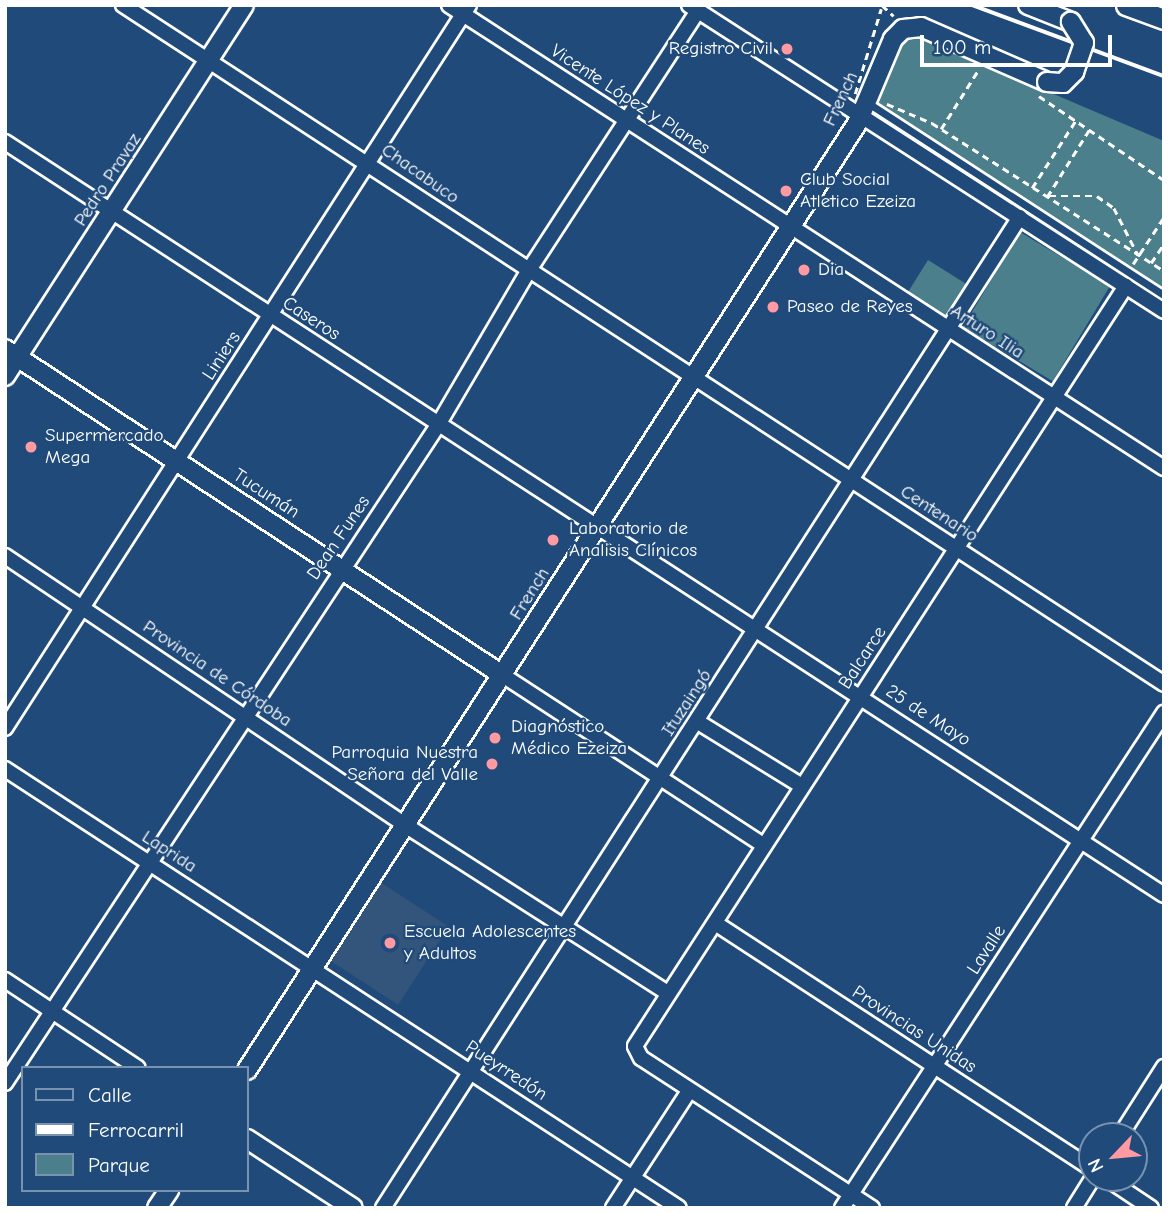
<!DOCTYPE html>
<meta charset="utf-8">
<style>
body{margin:0}
#map{position:relative;width:1169px;height:1213px;overflow:hidden;background:#1f4a7a;font-family:"Comic Neue",sans-serif}
div>[style]{position:absolute}
[style*='--x']{left:calc(var(--x)*1px);top:calc(var(--y)*1px);width:calc(var(--w)*1px);rotate:calc(var(--a)*1deg)}
.built>*{inset:0;background:#33557c;transform-origin:0 0}
.green>*{inset:0;background:#4c7f8c;transform-origin:0 0}
.path>*{height:2.5px;margin-top:-1.25px;transform-origin:0;background:repeating-linear-gradient(90deg,#fff 0 7px,transparent 0 12px)}
.roads{filter:drop-shadow(2px 0 #fff) drop-shadow(-2px 0 #fff) drop-shadow(0 2px #fff) drop-shadow(0 -2px #fff)}
.service>*{height:7px;margin:-3.5px;padding:0 3.5px;transform-origin:3.5px;border-radius:3.5px;background:#1f4a7a}
.minor>*{height:14px;margin:-7px;padding:0 7px;transform-origin:7px;border-radius:7px;background:#1f4a7a}
.tertiary>*{height:18px;margin:-9px;padding:0 9px;transform-origin:9px;border-radius:9px;background:#1f4a7a}
.secondary>*{height:19px;margin:-9.5px;padding:0 9.5px;transform-origin:9.5px;border-radius:9.5px;background:#1f4a7a}
.rail>*{height:3.5px;margin:-1.75px;padding:0 1.75px;transform-origin:1.75px;border-radius:1.75px;background:#fff}
.bridges{filter:drop-shadow(2px 0 #fff) drop-shadow(-2px 0 #fff) drop-shadow(0 2px #fff) drop-shadow(0 -2px #fff)}
.tertiary-bridge>*{height:18px;margin:-9px;padding:0 9px;transform-origin:9px;border-radius:9px;background:#1f4a7a}
.dots>*{width:19px;height:19px;translate:-50% -50%;box-sizing:border-box;border:4px solid #1f4a7a;border-radius:50%}
span{translate:-50% -50%;white-space:nowrap;text-align:center;line-height:1.15;-webkit-text-stroke:5px #1f4a7a;paint-order:stroke}
.poi-label{font-size:19px;color:#fff}
.right{translate:-100% -50%;text-align:right}
.left{translate:0 -50%;text-align:left}
.street-label{font-size:19px;color:#fff}
.frame{position:absolute;inset:0;border:7px solid #fff;pointer-events:none}
.legend{position:absolute;left:21px;top:1066px;width:228px;height:126px;box-sizing:border-box;background:#1f4a7a;border:2px solid #7992af;margin:0;padding:9px 12px;list-style:none;font-size:21px;color:#fff}
.legend li{display:flex;align-items:center;gap:14px;height:35px}
.legend b{width:35px;border:2px solid #7992af}
.north{position:absolute;left:1078px;top:1122px;width:70px;height:70px;box-sizing:border-box;background:#1f4a7a;border:2px solid #7992af;border-radius:50%;rotate:244deg;font-size:19px;font-weight:700;line-height:28px;text-align:center;color:#fff}
.north::after{content:'';display:block;margin:auto;width:24px;height:32px;background:#ff9aa2;clip-path:polygon(50% 0,100% 100%,50% 72%,0 100%)}
.scale{position:absolute;left:920px;top:35px;width:192px;height:32px;box-sizing:border-box;border:4px solid #fff;border-top:0;padding-left:9px;font-size:21px;line-height:24px;white-space:nowrap;color:#fff;-webkit-text-stroke:5px #1f4a7a;paint-order:stroke}
</style>
<div id="map">
<div class="built">
<div style="left:380px;top:882px;width:82px;height:93px;rotate:33deg"></div>
</div>
<div class="green">
<div style="clip-path:polygon(915px 35px,1164px 141px,1164px 302px,870px 108px,899px 40px)"></div>
<div style="left:1020px;top:232px;width:105px;height:111px;rotate:31deg"></div>
<div style="left:928px;top:260px;width:47px;height:40px;rotate:32deg"></div>
</div>
<div class="path">
<div style="--x:882;--y:5;--w:16;--a:43"></div>
<div style="--x:855;--y:94;--w:89;--a:-73"></div>
<div style="--x:1039;--y:96;--w:151;--a:33.9"></div>
<div style="--x:887;--y:104;--w:49;--a:22.9"></div>
<div style="--x:932;--y:123;--w:275;--a:32.5"></div>
<div style="--x:941;--y:129;--w:71;--a:-57.7"></div>
<div style="--x:1032;--y:188;--w:81;--a:-57.1"></div>
<div style="--x:1049;--y:196;--w:48;--a:0"></div>
<div style="--x:1097;--y:196;--w:21;--a:35"></div>
<div style="--x:1114;--y:208;--w:53;--a:62.9"></div>
<div style="--x:1047;--y:197;--w:79;--a:-57.9"></div>
<div style="--x:1151;--y:263;--w:23;--a:-56"></div>
<div style="--x:1133;--y:264;--w:56;--a:-56.6"></div>
</div>
<div class="roads">
<div class="service">
<div style="--x:868;--y:103;--w:353;--a:33"></div>
</div>
<div class="minor">
<div style="--x:123;--y:5;--w:1243;--a:33.11"></div>
<div style="--x:449;--y:5;--w:852;--a:32.93"></div>
<div style="--x:689;--y:5;--w:565;--a:32.79"></div>
<div style="--x:5;--y:142;--w:1382;--a:33.01"></div>
<div style="--x:5;--y:556;--w:482;--a:33.9"></div>
<div style="--x:405;--y:825;--w:312;--a:32.6"></div>
<div style="--x:504;--y:676;--w:309;--a:33.1"></div>
<div style="--x:698;--y:722;--w:122;--a:31.6"></div>
<div style="--x:5;--y:728;--w:859;--a:-57.31"></div>
<div style="--x:5;--y:769;--w:804;--a:33.08"></div>
<div style="--x:715;--y:923;--w:450;--a:33.1"></div>
<div style="--x:5;--y:980;--w:159;--a:33.5"></div>
<div style="--x:5;--y:1083;--w:788;--a:-56.65"></div>
<div style="--x:438;--y:425;--w:176;--a:-59.6"></div>
<div style="--x:527;--y:273;--w:313;--a:-56.9"></div>
<div style="--x:1120;--y:1136;--w:82;--a:-57.5"></div>
<div style="--x:1106;--y:1178;--w:54;--a:33.7"></div>
<div style="--x:383;--y:1208;--w:1178;--a:-57.27"></div>
<div style="--x:613;--y:1208;--w:140;--a:-57"></div>
<div style="--x:842;--y:1208;--w:591;--a:-56.96"></div>
<div style="--x:872;--y:1208;--w:275;--a:-147"></div>
<div style="--x:641;--y:1058;--w:13;--a:-117"></div>
<div style="--x:635;--y:1046;--w:905;--a:-57.14"></div>
<div style="--x:1074;--y:1208;--w:36;--a:-58"></div>
</div>
<div class="tertiary">
<div style="--x:1028;--y:5;--w:46;--a:21.6"></div>
<div style="--x:5;--y:349;--w:597;--a:33.24"></div>
<div style="--x:5;--y:376;--w:441;--a:-57.2"></div>
<div style="--x:247;--y:1070;--w:1128;--a:-57.2"></div>
<div style="--x:858;--y:122;--w:90;--a:-67.1"></div>
<div style="--x:893;--y:39;--w:14;--a:-45"></div>
<div style="--x:903;--y:29;--w:18;--a:-6"></div>
<div style="--x:921;--y:27;--w:137;--a:23.6"></div>
<div style="--x:247;--y:1139;--w:126;--a:33.1"></div>
<div style="--x:157;--y:1208;--w:22;--a:-56"></div>
</div>
<div class="secondary">
<div style="--x:1126;--y:5;--w:40;--a:20.2"></div>
</div>
</div>
<div class="rail">
<div style="--x:972;--y:5;--w:205;--a:20.3"></div>
</div>
<div class="bridges">
<div class="tertiary-bridge">
<div style="--x:1047;--y:82;--w:16;--a:4"></div>
<div style="--x:1063;--y:83;--w:16;--a:-45"></div>
<div style="--x:1074;--y:72;--w:31;--a:-71"></div>
<div style="--x:1084;--y:43;--w:25;--a:-122"></div>
</div>
</div>
<div class="dots">
<div style="left:787px;top:49px;background:#ff9aa2"></div>
<div style="left:786px;top:191px;background:#ff9aa2"></div>
<div style="left:804px;top:270px;background:#ff9aa2"></div>
<div style="left:773px;top:307px;background:#ff9aa2"></div>
<div style="left:31px;top:447px;background:#ff9aa2"></div>
<div style="left:553px;top:540px;background:#ff9aa2"></div>
<div style="left:495px;top:738px;background:#ff9aa2"></div>
<div style="left:492px;top:764px;background:#ff9aa2"></div>
<div style="left:390px;top:943px;background:#ff9aa2"></div>
</div>
<div class="poi-label">
<span class="right" style="left:773px;top:49px">Registro Civil</span>
<span class="left" style="left:800px;top:191px">Club Social<br>Atletico Ezeiza</span>
<span class="left" style="left:818px;top:270px">Dia</span>
<span class="left" style="left:787px;top:307px">Paseo de Reyes</span>
<span class="left" style="left:45px;top:447px">Supermercado<br>Mega</span>
<span class="left" style="left:569px;top:540px">Laboratorio de<br>Analisis Clínicos</span>
<span class="left" style="left:511px;top:738px">Diagnóstico<br>Médico Ezeiza</span>
<span class="right" style="left:478px;top:764px">Parroquia Nuestra<br>Señora del Valle</span>
<span class="left" style="left:404px;top:943px">Escuela Adolescentes<br>y Adultos</span>
</div>
<div class="street-label">
<span style="left:841px;top:99px;rotate:-65deg">French</span>
<span style="left:630px;top:100px;rotate:33deg">Vicente López y Planes</span>
<span style="left:420px;top:174px;rotate:35deg">Chacabuco</span>
<span style="left:108px;top:180px;rotate:-57deg">Pedro Pravaz</span>
<span style="left:311px;top:319px;rotate:33deg">Caseros</span>
<span style="left:987px;top:332px;rotate:33deg">Arturo Ilia</span>
<span style="left:222px;top:356px;rotate:-57deg">Liniers</span>
<span style="left:266px;top:494px;rotate:33deg">Tucumán</span>
<span style="left:939px;top:514px;rotate:33deg">Centenario</span>
<span style="left:339px;top:538px;rotate:-56deg">Dean Funes</span>
<span style="left:530px;top:594px;rotate:-58deg">French</span>
<span style="left:863px;top:658px;rotate:-57deg">Balcarce</span>
<span style="left:217px;top:674px;rotate:34deg">Provincia de Córdoba</span>
<span style="left:687px;top:703px;rotate:-57deg">Ituzaingó</span>
<span style="left:928px;top:716px;rotate:33deg">25 de Mayo</span>
<span style="left:169px;top:852px;rotate:33deg">Laprida</span>
<span style="left:987px;top:950px;rotate:-57deg">Lavalle</span>
<span style="left:914px;top:1030px;rotate:33deg">Provincias Unidas</span>
<span style="left:506px;top:1071px;rotate:33deg">Pueyrredón</span>
</div>
<div class="frame"></div>
<ul class="legend">
<li><b style="height:9px;background:#1f4a7a"></b>Calle</li>
<li><b style="height:9px;background:#fff"></b>Ferrocarril</li>
<li><b style="height:19px;background:#4c7f8c"></b>Parque</li>
</ul>
<div class="north">N</div>
<div class="scale">100 m</div>
</div>
